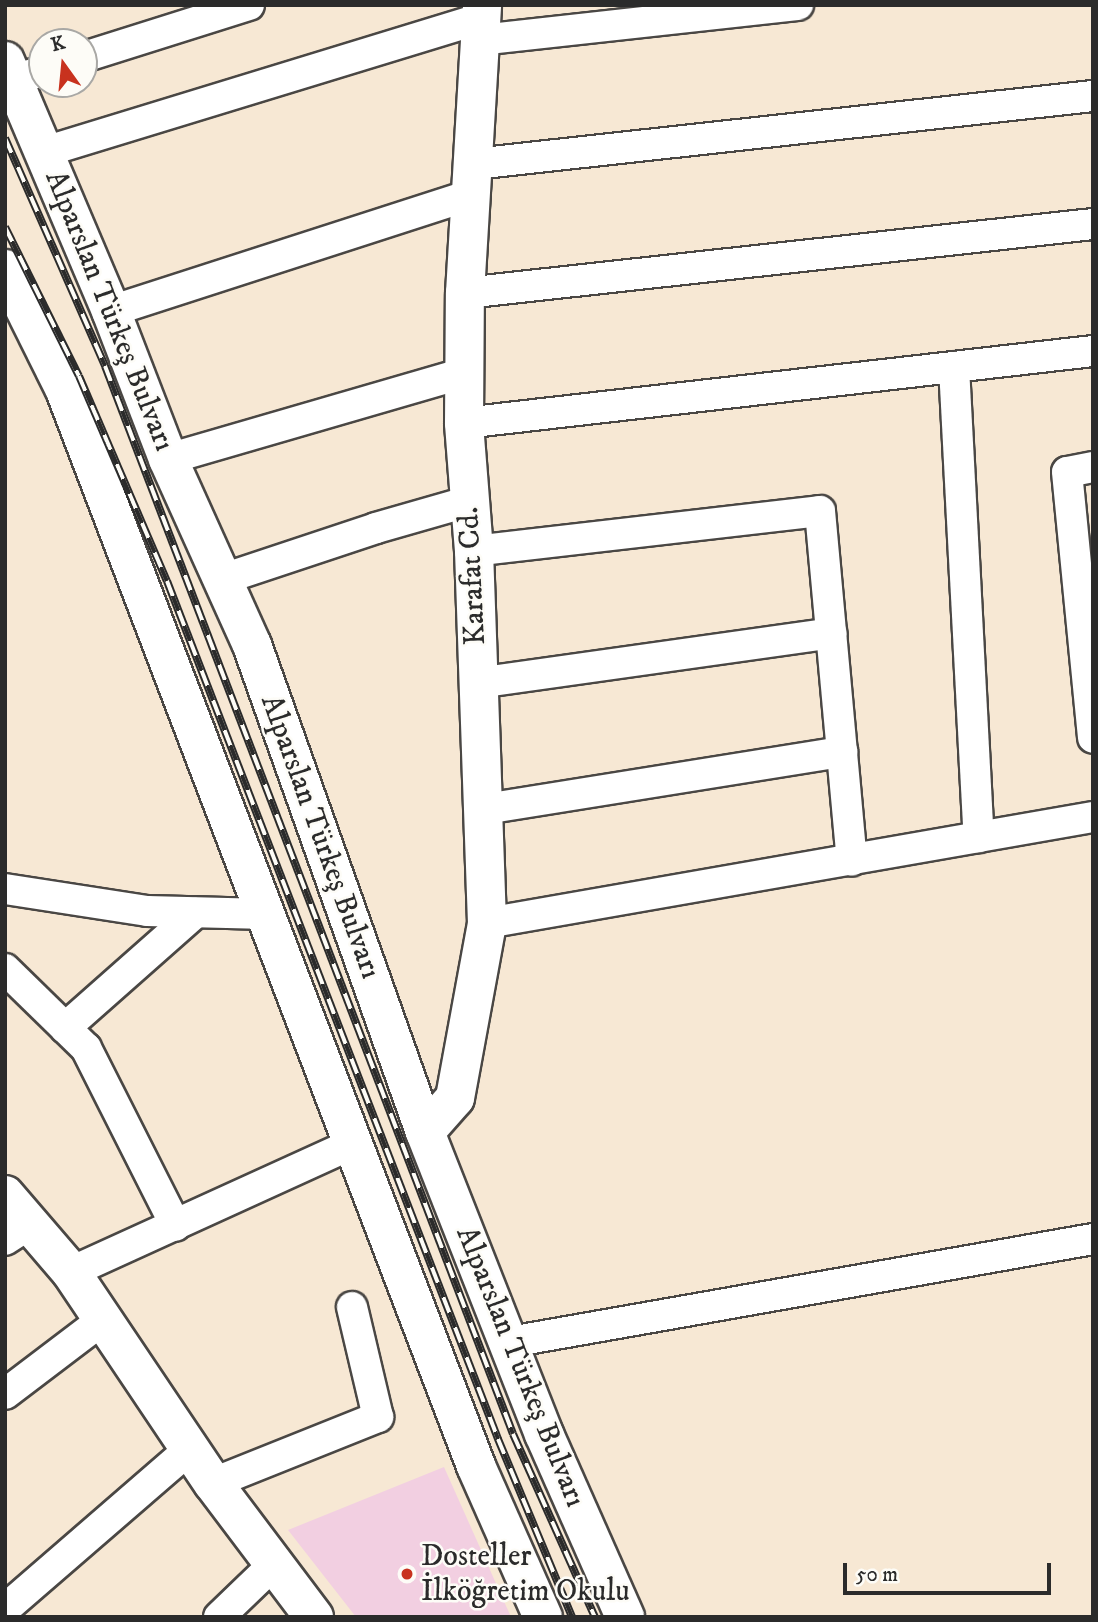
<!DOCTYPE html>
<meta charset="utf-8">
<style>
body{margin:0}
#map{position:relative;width:1098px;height:1622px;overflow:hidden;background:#f7e8d4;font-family:"IM FELL DW Pica",serif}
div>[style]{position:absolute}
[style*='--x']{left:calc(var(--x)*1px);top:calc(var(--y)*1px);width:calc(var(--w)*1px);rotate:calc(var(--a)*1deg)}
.built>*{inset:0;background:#f2cfe1}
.roads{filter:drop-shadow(2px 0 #4a4744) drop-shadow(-2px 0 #4a4744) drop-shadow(0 2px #4a4744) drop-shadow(0 -2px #4a4744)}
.minor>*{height:30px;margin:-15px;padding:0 15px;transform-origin:15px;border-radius:15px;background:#fff}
.secondary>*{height:38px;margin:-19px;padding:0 19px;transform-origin:19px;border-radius:19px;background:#fff}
.primary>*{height:38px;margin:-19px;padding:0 19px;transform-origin:19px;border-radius:19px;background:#fff}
.rail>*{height:8px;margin-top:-4px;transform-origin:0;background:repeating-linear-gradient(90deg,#fdfcf7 0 16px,#2b2b2b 0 32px);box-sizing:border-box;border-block:2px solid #2b2b2b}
.dots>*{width:19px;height:19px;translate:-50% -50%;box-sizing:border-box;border:4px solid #fdfcf7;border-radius:50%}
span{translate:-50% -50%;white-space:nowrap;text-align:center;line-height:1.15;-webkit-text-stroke:5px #fdfcf7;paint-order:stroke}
.street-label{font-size:30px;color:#2b2b2b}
.poi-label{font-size:30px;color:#2b2b2b}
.left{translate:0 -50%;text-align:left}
.frame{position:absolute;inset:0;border:7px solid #2b2b2b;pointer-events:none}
.north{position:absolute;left:28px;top:28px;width:70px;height:70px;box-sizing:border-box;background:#fdfcf7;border:2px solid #a9a8a5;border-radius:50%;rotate:345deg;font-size:19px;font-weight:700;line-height:28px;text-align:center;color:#2b2b2b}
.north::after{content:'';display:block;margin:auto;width:24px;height:32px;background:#c8321e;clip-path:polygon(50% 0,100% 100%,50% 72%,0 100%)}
.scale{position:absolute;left:843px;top:1563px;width:208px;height:32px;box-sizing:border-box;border:4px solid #2b2b2b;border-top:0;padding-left:9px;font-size:21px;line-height:24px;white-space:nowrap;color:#2b2b2b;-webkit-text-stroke:5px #fdfcf7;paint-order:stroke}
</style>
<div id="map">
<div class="built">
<div style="clip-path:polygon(444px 1467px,511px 1617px,356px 1617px,288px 1530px)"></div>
</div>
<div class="roads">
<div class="minor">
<div style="--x:480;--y:40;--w:320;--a:-6.3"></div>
<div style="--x:84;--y:57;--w:173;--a:-17.5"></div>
<div style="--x:13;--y:80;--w:30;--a:-17"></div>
<div style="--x:44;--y:152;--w:456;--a:-17"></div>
<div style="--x:474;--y:164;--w:623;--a:-6.27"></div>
<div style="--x:465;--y:293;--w:632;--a:-6.27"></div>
<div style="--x:111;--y:311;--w:378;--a:-17.9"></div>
<div style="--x:954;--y:367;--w:471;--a:87"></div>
<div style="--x:464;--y:423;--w:633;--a:-6.53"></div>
<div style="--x:168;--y:459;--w:308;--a:-16.2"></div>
<div style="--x:1093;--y:467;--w:26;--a:169"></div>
<div style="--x:1067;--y:472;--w:267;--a:84.4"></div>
<div style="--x:474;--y:551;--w:348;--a:-6.6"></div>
<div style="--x:820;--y:511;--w:351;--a:84.8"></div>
<div style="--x:223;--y:579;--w:161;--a:-18.4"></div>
<div style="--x:376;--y:528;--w:98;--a:-16"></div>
<div style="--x:477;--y:683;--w:358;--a:-8"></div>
<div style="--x:485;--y:809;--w:362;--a:-9.1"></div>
<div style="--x:5;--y:889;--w:144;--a:8.8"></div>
<div style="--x:147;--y:911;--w:120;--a:1.4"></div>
<div style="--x:487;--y:923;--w:615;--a:-9.92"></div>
<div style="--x:5;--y:969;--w:113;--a:44.3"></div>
<div style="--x:86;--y:1048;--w:199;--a:63.2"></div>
<div style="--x:65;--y:1028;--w:174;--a:-41.5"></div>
<div style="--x:5;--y:1240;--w:30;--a:-33"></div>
<div style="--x:71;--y:1272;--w:311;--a:-24.5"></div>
<div style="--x:510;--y:1342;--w:592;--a:-10.02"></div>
<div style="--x:5;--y:1394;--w:126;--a:-37.2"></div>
<div style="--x:213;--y:1483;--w:178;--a:-21.8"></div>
<div style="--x:378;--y:1417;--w:113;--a:-103.3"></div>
<div style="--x:5;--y:1609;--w:245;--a:-40.9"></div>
<div style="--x:219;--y:1617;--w:76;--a:-43.9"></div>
</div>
<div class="secondary">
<div style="--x:425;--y:1132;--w:45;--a:-48.6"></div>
<div style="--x:455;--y:1098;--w:178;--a:-79.6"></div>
<div style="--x:487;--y:923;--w:372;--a:-92"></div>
<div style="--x:474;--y:551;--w:128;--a:-94.5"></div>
<div style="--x:464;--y:423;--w:130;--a:-89.6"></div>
<div style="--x:465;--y:293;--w:289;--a:-86.6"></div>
<div style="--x:5;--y:1195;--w:101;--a:49.4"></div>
<div style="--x:71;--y:1272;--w:254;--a:56.1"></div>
<div style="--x:213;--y:1483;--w:168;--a:53"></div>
</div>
<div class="primary">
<div style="--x:5;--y:61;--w:272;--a:67"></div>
<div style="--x:111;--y:311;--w:159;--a:68.9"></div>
<div style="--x:168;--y:459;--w:204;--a:65.7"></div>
<div style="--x:252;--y:645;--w:517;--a:70.44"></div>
<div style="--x:425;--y:1132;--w:325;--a:68.5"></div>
<div style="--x:544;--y:1434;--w:200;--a:66.1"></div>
<div style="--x:5;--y:269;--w:135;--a:63.6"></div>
<div style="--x:65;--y:390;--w:1152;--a:69.09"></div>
<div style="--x:476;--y:1466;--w:165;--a:66.1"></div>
</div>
</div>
<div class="rail">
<div style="--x:5;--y:138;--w:249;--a:66.3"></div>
<div style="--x:105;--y:366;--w:1143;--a:69.09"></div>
<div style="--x:513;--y:1434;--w:201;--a:65.9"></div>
<div style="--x:5;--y:227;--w:166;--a:63.6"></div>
<div style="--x:79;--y:376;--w:223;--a:66.8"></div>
<div style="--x:167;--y:581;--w:920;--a:68.9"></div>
<div style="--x:498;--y:1439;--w:193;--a:67.4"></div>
</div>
<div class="dots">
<div style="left:407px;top:1574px;background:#c8321e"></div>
</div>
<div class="street-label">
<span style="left:109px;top:311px;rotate:68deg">Alparslan Türkeş Bulvarı</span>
<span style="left:473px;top:576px;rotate:-93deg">Karafat Cd.</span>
<span style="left:320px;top:837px;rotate:70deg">Alparslan Türkeş Bulvarı</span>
<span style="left:520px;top:1367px;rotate:68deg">Alparslan Türkeş Bulvarı</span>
</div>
<div class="poi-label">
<span class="left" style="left:421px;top:1574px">Dosteller<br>İlköğretim Okulu</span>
</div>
<div class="frame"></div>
<div class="north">K</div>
<div class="scale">50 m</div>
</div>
